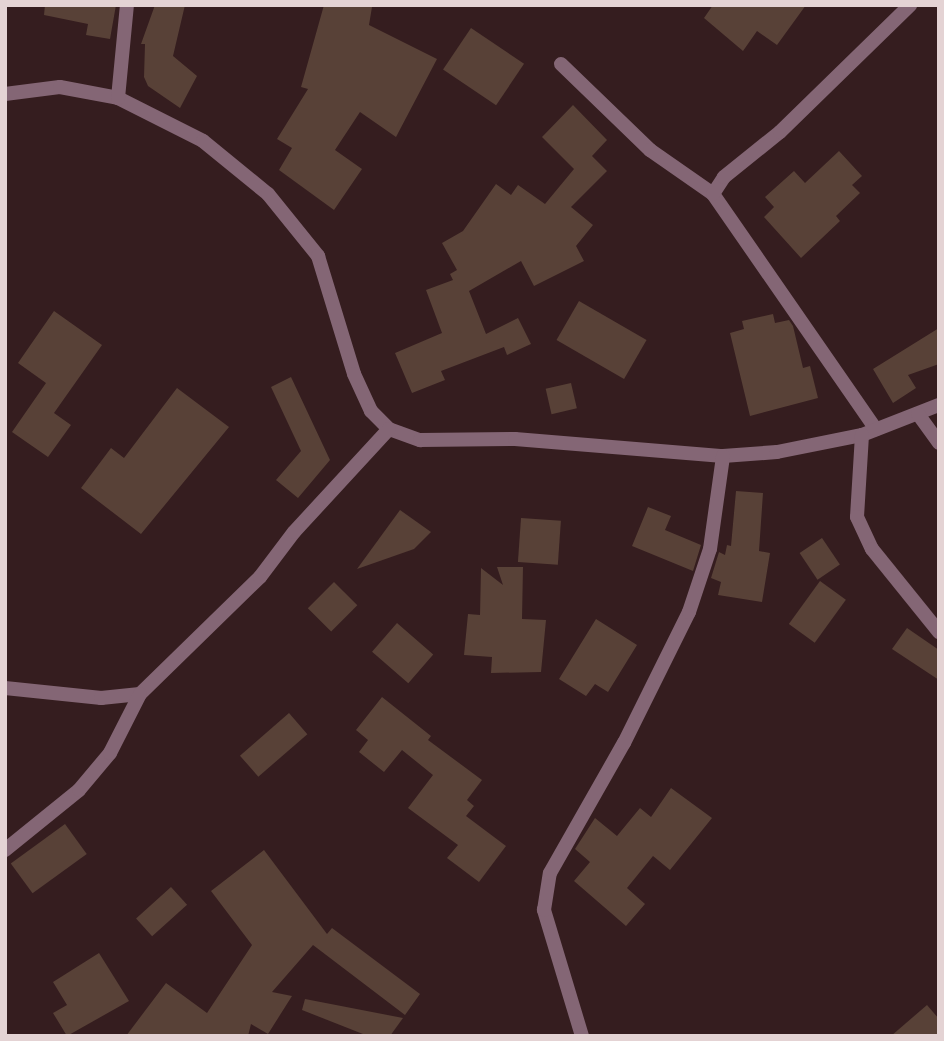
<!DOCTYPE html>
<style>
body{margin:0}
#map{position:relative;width:944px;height:1041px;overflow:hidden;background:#351d1f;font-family:"Public Sans",sans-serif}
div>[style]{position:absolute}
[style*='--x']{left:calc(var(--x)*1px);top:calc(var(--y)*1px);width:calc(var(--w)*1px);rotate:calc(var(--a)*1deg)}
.building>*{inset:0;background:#584137;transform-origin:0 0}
.street>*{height:14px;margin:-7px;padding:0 7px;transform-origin:7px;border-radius:7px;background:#846675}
span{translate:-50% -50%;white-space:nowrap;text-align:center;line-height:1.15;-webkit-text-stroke:5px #351d1f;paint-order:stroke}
.frame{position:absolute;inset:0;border:7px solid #e4d3d4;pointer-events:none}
</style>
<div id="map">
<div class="building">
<div style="clip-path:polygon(45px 5px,116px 5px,110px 39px,86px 35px,88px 24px,44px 15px)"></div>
<div style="clip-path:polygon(155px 5px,185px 5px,173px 56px,197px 76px,180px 108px,148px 86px,144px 77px,145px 44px,141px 44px)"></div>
<div style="clip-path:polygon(324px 5px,372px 7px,369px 25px,437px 59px,396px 137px,360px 112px,335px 150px,362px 169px,334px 210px,279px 170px,292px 148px,277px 139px,308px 89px,301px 87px)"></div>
<div style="clip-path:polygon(713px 5px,806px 5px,777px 45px,757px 31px,743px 51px,704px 18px)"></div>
<div style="left:471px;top:28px;width:64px;height:50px;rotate:34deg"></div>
<div style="clip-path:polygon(573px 105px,607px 140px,592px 156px,607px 171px,571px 207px,593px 225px,576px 246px,584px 261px,534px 286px,521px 261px,469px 291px,486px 334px,518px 318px,531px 344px,507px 355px,504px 347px,441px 371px,445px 380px,412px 393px,395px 353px,442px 333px,426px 290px,453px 280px,450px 274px,457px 270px,442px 243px,463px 231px,496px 184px,511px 195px,518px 185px,545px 204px,574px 169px,542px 137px)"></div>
<div style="clip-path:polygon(839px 151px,862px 176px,852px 185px,860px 193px,836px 216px,840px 221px,801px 258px,764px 217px,774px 207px,765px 197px,794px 171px,805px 183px)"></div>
<div style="left:579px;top:301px;width:78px;height:45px;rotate:30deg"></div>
<div style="clip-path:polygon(54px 311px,102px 345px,54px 413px,71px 425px,48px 457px,12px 432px,46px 383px,18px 363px)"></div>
<div style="clip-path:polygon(773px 314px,775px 323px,789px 320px,793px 326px,803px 368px,810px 366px,818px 398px,750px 416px,730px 333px,744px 329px,742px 321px)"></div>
<div style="clip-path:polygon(939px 328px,939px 364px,908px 375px,916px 388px,893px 403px,873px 369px)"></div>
<div style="clip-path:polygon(291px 377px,330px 460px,298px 498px,276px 480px,301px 451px,271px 387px)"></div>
<div style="left:571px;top:383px;width:26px;height:26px;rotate:77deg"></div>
<div style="clip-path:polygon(177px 388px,229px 427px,141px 534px,81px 488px,111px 448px,124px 458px)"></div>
<div style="clip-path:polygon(736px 491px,763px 493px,759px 551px,770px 553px,762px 602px,718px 595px,721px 582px,711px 578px,719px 552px,725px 555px,727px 545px,731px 546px)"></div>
<div style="clip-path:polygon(648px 507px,671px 516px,665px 530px,701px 545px,693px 571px,632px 546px)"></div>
<div style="clip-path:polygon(400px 510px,431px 532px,414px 549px,357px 569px)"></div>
<div style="left:521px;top:518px;width:40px;height:44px;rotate:4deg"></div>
<div style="left:822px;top:538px;width:32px;height:27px;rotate:56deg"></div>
<div style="clip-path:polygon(497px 567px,523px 567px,522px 619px,546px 620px,541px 672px,491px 673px,492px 657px,464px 655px,468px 614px,480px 615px,481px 568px,503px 585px)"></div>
<div style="left:820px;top:581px;width:32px;height:53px;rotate:36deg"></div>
<div style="left:334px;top:582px;width:33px;height:37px;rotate:45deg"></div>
<div style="clip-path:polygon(596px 619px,637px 645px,608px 692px,595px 684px,586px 696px,559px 679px)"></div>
<div style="left:397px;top:623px;width:48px;height:38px;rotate:41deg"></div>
<div style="clip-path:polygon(907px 628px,939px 650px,939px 680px,892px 649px)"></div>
<div style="clip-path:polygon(382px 697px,431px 736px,428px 740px,482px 780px,467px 800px,474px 806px,466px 816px,506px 846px,479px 882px,447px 858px,458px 845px,408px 808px,433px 775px,402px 750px,384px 772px,359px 752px,368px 740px,356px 730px)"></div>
<div style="left:289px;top:713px;width:28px;height:65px;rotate:49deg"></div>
<div style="clip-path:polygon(671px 788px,712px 818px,670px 870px,653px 856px,627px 888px,645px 904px,626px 926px,574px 881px,590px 862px,575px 849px,595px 818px,617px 836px,640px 808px,651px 817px)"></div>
<div style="left:65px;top:824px;width:37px;height:67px;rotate:54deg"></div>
<div style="clip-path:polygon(264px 850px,327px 934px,332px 928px,420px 994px,405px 1015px,313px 945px,272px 992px,292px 996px,268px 1034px,251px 1024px,248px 1036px,126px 1036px,166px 983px,207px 1013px,252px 945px,211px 891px)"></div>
<div style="left:171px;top:887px;width:24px;height:47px;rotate:48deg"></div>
<div style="clip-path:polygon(99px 953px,129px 1001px,67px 1036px,53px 1013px,67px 1005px,53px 982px)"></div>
<div style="clip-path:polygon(305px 999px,403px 1018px,390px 1036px,368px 1036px,302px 1010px)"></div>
<div style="clip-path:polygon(927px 1005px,939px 1019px,939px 1036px,891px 1036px)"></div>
</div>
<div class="street">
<div style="--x:561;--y:64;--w:124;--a:44"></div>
<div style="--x:650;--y:150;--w:77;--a:34.9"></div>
<div style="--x:713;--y:194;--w:286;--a:55.3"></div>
<div style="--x:5;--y:94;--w:55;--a:-7.3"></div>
<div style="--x:60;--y:87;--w:59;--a:10.7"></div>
<div style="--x:118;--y:98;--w:95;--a:26.8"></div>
<div style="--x:203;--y:141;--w:84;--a:39.2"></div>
<div style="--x:268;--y:194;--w:80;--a:51.1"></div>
<div style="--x:318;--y:256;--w:123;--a:73"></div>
<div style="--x:354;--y:374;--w:41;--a:65.3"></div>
<div style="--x:371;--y:411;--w:25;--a:45"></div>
<div style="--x:389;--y:429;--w:33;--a:20"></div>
<div style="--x:420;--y:440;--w:95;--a:-0.6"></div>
<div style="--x:515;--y:439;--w:209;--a:4.7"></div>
<div style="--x:723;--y:456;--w:54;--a:-4.2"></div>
<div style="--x:777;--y:452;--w:87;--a:-11.3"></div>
<div style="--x:862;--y:435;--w:83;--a:-21.3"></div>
<div style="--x:118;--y:98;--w:93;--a:-84.5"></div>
<div style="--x:713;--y:194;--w:20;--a:-57"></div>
<div style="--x:724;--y:177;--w:72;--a:-38.8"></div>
<div style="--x:780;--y:132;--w:182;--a:-44.3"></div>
<div style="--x:918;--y:414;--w:36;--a:54"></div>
<div style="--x:862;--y:435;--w:82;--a:93.5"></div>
<div style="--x:857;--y:517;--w:35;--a:65"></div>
<div style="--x:872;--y:549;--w:107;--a:51.1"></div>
<div style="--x:5;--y:688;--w:97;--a:5.9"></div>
<div style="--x:101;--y:698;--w:39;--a:-6"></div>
<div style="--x:140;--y:694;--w:168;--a:-44.3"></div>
<div style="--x:260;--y:577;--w:56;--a:-52.9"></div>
<div style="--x:294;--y:532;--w:140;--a:-47.3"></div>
<div style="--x:5;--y:850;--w:95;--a:-39"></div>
<div style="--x:79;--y:790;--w:48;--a:-50"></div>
<div style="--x:110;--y:753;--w:66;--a:-63"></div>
<div style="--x:582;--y:1036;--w:132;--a:-106.8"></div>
<div style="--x:544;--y:910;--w:37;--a:-81"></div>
<div style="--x:550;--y:873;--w:150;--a:-60.4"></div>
<div style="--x:624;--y:743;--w:146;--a:-63.6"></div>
<div style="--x:689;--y:612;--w:66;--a:-71.6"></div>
<div style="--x:710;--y:549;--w:94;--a:-82"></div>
</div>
<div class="frame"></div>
</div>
